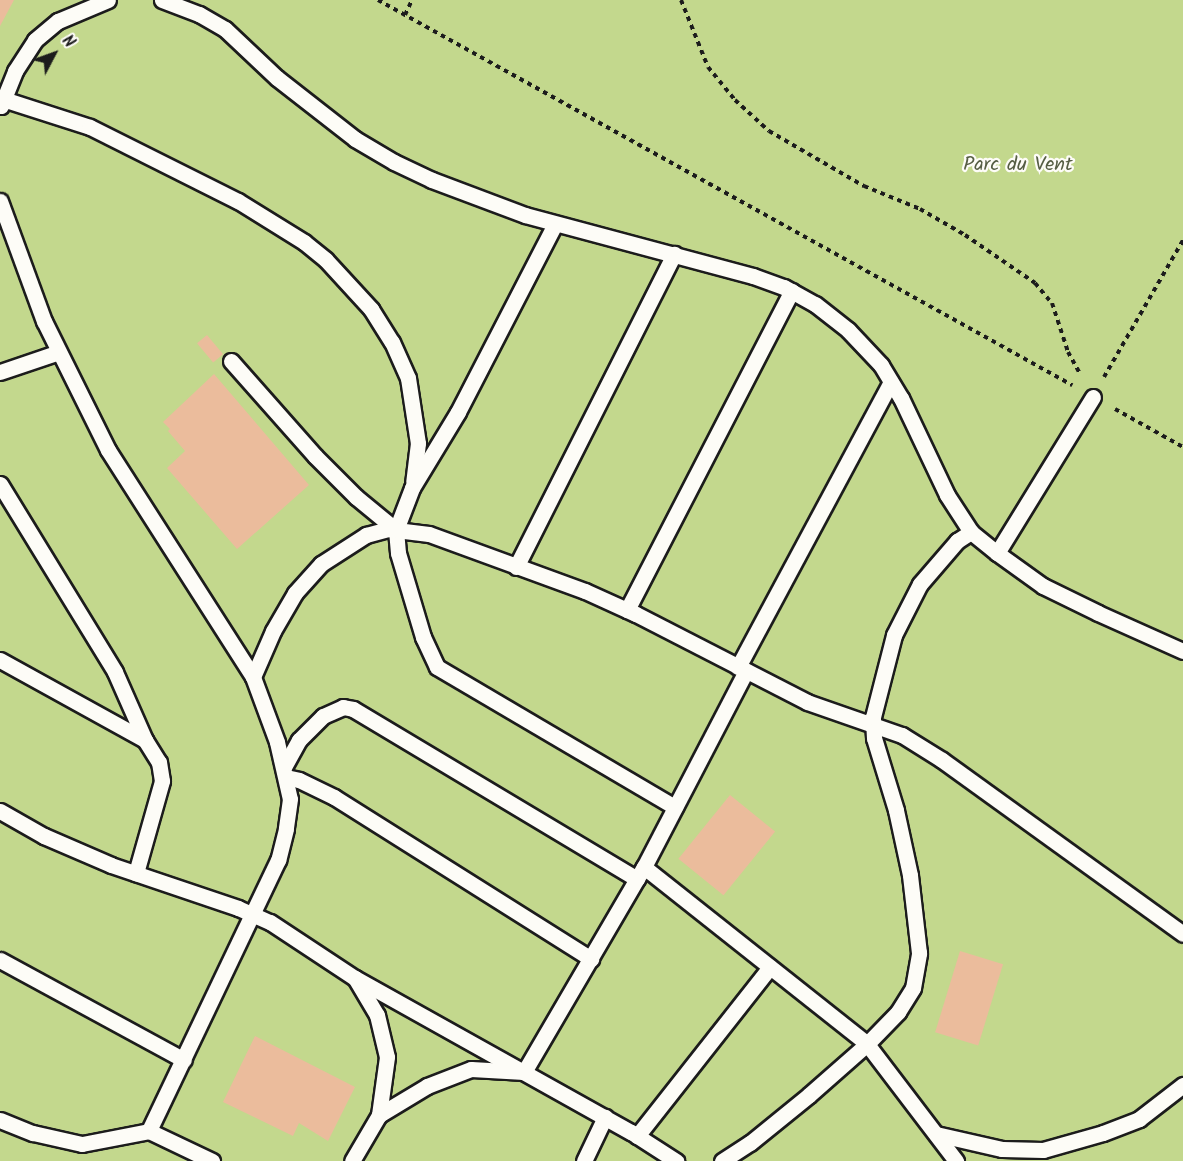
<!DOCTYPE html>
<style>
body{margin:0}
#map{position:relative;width:1183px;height:1161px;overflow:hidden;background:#fdfcf7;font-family:Kalam,sans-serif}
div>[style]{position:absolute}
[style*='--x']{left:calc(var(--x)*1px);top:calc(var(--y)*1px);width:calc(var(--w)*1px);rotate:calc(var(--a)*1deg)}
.green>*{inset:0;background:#c3d88d;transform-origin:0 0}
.building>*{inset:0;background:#ebbc9c;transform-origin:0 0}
.path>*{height:4px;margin-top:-2px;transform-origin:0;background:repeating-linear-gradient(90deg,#1c1c1c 0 4.5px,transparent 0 9px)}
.roads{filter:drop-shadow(2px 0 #1c1c1c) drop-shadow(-2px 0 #1c1c1c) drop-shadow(0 2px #1c1c1c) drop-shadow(0 -2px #1c1c1c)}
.service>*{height:15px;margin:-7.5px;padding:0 7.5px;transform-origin:7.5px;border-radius:7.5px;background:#fdfcf7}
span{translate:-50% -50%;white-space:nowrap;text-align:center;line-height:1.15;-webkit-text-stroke:4.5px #fdfcf7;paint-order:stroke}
.park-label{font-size:20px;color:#565e44}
.north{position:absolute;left:24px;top:24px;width:60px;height:60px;-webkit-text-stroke:4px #fdfcf7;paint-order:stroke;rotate:49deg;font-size:16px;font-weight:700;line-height:24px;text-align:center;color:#1c1c1c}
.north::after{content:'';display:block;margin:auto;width:21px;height:27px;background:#1c1c1c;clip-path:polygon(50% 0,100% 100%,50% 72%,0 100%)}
</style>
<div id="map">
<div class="green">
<div style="left:0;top:0;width:1183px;height:1161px"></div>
</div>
<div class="building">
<div style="clip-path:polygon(0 0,14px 0,0 26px)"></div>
<div style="left:207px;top:335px;width:25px;height:13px;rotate:50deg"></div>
<div style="clip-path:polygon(214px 374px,309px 485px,237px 549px,167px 468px,185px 451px,168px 431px,170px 429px,163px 422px)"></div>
<div style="left:730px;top:795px;width:58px;height:82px;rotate:39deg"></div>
<div style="left:960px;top:951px;width:45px;height:85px;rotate:17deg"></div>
<div style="clip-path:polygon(255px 1036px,355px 1087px,328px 1141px,299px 1123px,293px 1136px,223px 1102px)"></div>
</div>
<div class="path">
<div style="--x:378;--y:0;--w:794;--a:29.02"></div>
<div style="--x:681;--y:0;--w:72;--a:68.1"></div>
<div style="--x:708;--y:67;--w:43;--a:50.7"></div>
<div style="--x:735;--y:100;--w:46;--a:42.4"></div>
<div style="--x:769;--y:131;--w:110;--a:30.1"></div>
<div style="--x:864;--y:186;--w:61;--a:22.3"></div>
<div style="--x:920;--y:209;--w:52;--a:30"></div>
<div style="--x:965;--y:235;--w:85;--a:34.4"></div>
<div style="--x:1035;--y:283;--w:26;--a:50"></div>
<div style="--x:1052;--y:303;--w:52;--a:71.9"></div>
<div style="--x:1068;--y:352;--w:26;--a:61"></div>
<div style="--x:405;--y:15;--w:17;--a:-65"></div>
<div style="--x:1104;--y:377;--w:158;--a:-60"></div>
<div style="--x:1115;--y:409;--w:78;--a:29.2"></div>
</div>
<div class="roads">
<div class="service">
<div style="--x:162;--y:0;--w:40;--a:21"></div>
<div style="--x:199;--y:14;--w:30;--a:30"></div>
<div style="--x:225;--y:29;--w:71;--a:43.3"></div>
<div style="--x:277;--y:78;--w:99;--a:38"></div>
<div style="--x:355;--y:139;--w:45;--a:30.5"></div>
<div style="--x:394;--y:162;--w:42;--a:25.3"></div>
<div style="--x:432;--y:180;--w:99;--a:20.6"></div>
<div style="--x:525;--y:215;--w:236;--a:15"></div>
<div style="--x:753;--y:276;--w:33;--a:20"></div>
<div style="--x:784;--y:287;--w:35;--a:29"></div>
<div style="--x:815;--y:304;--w:42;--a:38.2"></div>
<div style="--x:848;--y:330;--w:48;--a:46.7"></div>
<div style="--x:881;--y:365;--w:39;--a:59"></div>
<div style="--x:901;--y:398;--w:107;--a:64.6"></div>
<div style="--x:947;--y:495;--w:44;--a:57"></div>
<div style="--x:971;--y:532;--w:33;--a:39"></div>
<div style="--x:997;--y:553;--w:57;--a:35.7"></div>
<div style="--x:1043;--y:586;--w:61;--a:26.1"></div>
<div style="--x:1098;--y:613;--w:93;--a:24.1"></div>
<div style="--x:3;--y:99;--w:91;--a:17.8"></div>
<div style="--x:90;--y:127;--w:165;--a:26.6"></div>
<div style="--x:238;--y:201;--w:78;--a:31.8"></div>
<div style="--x:304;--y:242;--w:28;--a:39"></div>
<div style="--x:326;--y:260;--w:67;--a:47.4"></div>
<div style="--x:371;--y:309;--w:39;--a:58"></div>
<div style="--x:392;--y:342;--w:39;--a:66"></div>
<div style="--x:408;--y:378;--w:66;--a:81.3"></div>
<div style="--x:418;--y:443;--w:39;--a:97"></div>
<div style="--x:1;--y:106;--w:38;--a:-68"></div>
<div style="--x:15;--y:71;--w:37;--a:-57"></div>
<div style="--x:35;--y:40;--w:30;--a:-40"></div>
<div style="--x:58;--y:21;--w:54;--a:-22.8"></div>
<div style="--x:0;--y:201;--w:128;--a:69.9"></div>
<div style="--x:44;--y:321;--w:144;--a:63.6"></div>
<div style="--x:108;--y:450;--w:269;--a:57.4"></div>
<div style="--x:253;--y:677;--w:69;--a:69.7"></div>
<div style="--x:277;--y:742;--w:58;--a:77.2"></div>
<div style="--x:290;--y:799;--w:30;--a:98"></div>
<div style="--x:286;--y:829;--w:32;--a:104"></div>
<div style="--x:278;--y:860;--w:300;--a:115.5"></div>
<div style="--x:555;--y:224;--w:212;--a:117.3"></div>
<div style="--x:458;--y:412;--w:89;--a:121.2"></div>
<div style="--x:412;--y:488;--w:45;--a:110.9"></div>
<div style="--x:396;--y:530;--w:23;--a:85"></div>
<div style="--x:398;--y:553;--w:88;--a:73.4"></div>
<div style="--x:423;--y:637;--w:33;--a:65"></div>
<div style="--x:437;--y:667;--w:276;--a:30.5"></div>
<div style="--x:231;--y:361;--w:127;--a:48.5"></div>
<div style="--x:315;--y:456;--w:58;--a:45"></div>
<div style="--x:356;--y:497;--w:52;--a:39.5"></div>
<div style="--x:0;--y:372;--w:62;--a:-18.7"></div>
<div style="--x:0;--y:484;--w:220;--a:58.5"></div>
<div style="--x:115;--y:672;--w:74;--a:66.2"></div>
<div style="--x:997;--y:553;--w:183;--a:-58.4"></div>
<div style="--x:516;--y:567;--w:351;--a:-63.2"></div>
<div style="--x:627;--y:610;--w:359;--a:-62.7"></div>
<div style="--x:0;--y:660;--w:166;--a:28.9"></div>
<div style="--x:145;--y:740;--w:26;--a:58"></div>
<div style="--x:159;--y:762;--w:19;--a:81"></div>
<div style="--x:162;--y:781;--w:96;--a:105.8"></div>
<div style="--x:738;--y:667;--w:323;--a:-61.8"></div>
<div style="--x:253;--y:677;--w:50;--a:-66.5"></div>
<div style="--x:273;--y:631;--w:44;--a:-59.9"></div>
<div style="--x:295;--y:593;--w:39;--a:-48"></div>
<div style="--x:321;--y:564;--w:54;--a:-32.8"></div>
<div style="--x:366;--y:535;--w:23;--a:-15"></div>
<div style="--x:388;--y:529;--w:41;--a:7"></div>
<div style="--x:429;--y:534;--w:166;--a:20.1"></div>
<div style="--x:585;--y:591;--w:56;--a:24.3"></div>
<div style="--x:636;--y:614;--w:192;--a:27.2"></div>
<div style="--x:807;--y:702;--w:101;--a:19.2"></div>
<div style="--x:902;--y:735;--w:47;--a:32"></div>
<div style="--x:942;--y:760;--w:297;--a:35.8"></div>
<div style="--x:284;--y:767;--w:31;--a:-61"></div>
<div style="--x:299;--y:740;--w:34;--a:-45"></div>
<div style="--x:323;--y:716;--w:22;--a:-24"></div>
<div style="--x:343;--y:707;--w:10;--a:11"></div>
<div style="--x:353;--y:709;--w:331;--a:30.9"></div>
<div style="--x:286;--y:777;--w:13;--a:13"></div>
<div style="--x:299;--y:780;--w:39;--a:26"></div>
<div style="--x:334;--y:797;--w:304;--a:32.2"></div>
<div style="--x:0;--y:811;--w:51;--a:29.6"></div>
<div style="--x:44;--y:836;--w:73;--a:23.4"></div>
<div style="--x:111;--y:865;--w:134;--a:18.7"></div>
<div style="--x:238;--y:908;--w:35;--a:24"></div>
<div style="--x:270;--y:922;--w:102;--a:33.4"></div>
<div style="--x:355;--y:978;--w:43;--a:59.3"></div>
<div style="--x:377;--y:1015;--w:43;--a:76.6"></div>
<div style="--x:387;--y:1057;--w:59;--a:97.9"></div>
<div style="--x:379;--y:1115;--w:53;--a:120.4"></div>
<div style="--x:644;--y:867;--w:285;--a:38.4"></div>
<div style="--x:867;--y:1044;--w:147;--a:52.7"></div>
<div style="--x:0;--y:960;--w:209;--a:28.5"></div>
<div style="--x:355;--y:978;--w:316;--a:29.2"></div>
<div style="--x:631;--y:1132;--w:54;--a:32.8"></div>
<div style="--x:379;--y:1115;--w:56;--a:-31.1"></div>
<div style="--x:427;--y:1086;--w:47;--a:-21.1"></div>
<div style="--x:471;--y:1069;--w:53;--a:3.2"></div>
<div style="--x:524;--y:1072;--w:238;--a:-59.7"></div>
<div style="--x:644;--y:867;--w:221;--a:-62.5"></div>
<div style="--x:0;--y:1120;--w:35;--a:22"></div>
<div style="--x:33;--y:1133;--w:50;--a:12.7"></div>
<div style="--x:82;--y:1144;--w:68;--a:-11"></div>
<div style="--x:149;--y:1131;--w:70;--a:25.5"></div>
<div style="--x:936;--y:1134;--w:68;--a:12.8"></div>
<div style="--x:1002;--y:1149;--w:41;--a:1.4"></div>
<div style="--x:1043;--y:1150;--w:62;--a:-15.8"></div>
<div style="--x:1103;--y:1133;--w:39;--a:-21"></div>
<div style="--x:1139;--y:1119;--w:56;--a:-37.7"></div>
<div style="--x:637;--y:1136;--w:215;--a:-51.8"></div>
<div style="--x:584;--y:1161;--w:49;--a:-64.5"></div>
<div style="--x:722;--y:1161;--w:33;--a:-33"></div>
<div style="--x:750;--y:1143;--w:76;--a:-39.1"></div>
<div style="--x:809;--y:1095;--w:77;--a:-41.3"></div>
<div style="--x:867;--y:1044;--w:45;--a:-45.9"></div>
<div style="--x:898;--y:1012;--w:28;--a:-58"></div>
<div style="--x:913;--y:988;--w:36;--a:-80"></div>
<div style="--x:919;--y:953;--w:79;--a:-96.6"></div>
<div style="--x:910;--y:875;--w:66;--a:-102.2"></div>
<div style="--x:896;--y:810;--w:75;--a:-107"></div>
<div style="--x:874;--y:738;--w:21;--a:-93"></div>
<div style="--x:873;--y:717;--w:85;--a:-75.6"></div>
<div style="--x:894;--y:635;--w:57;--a:-63"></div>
<div style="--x:920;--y:584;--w:57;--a:-49.3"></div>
<div style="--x:957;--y:541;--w:17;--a:-33"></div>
</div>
</div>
<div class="park-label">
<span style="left:1018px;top:165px">Parc du Vent</span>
</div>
<div class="north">N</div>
</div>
